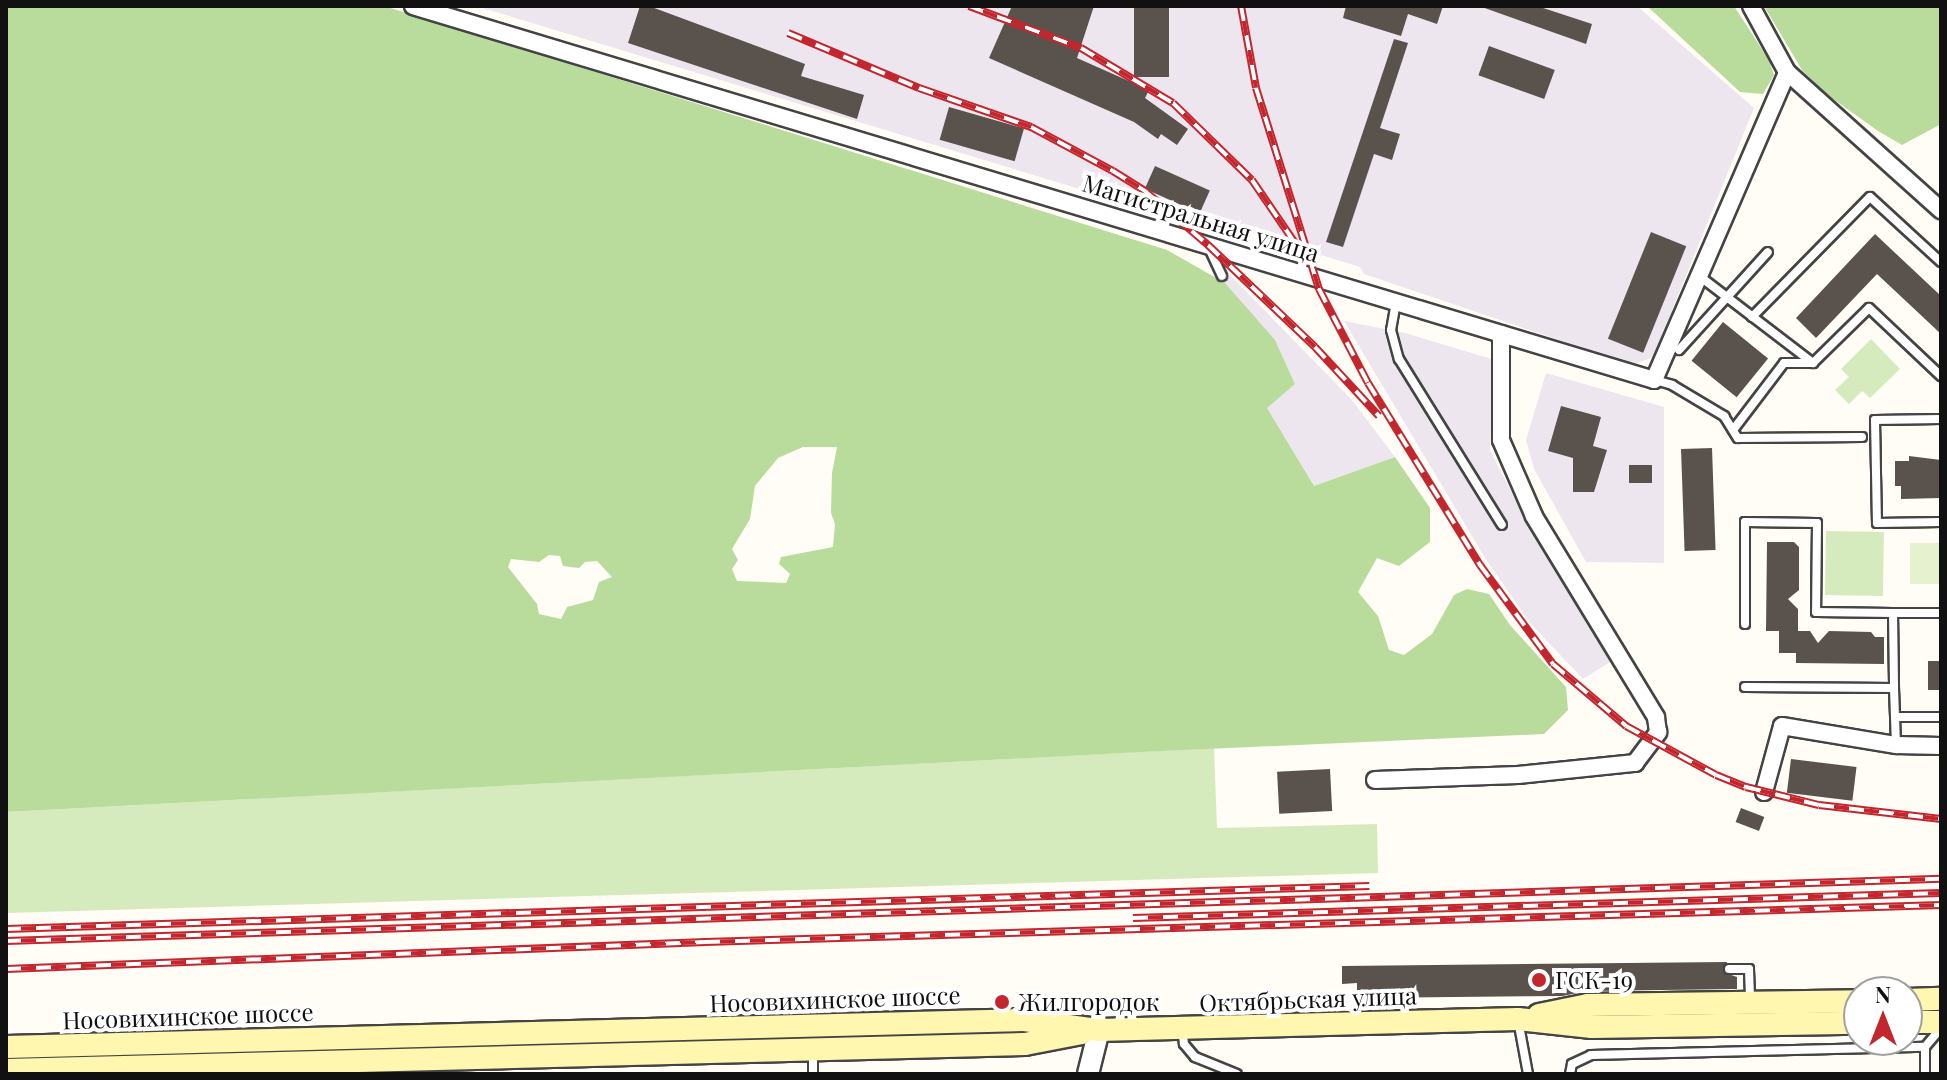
<!DOCTYPE html>
<meta charset="utf-8">
<style>
body{margin:0}
#map{position:relative;width:1947px;height:1080px;overflow:hidden;background:#fffdf5;font-family:"Playfair Display",serif}
div>[style]{position:absolute}
[style*='--x']{left:calc(var(--x)*1px);top:calc(var(--y)*1px);width:calc(var(--w)*1px);rotate:calc(var(--a)*1deg)}
.industrial>*{inset:0;background:#eee6ef}
.green>*{inset:0;background:#d5ebbd;transform-origin:0 0}
.forest>*{inset:0;background:#b9dc9c}
.pitch>*{inset:0;background:#e6f2cf;transform-origin:0 0}
.building>*{inset:0;background:#5a524d;transform-origin:0 0}
.roads{filter:drop-shadow(2px 0 #444) drop-shadow(-2px 0 #444) drop-shadow(0 2px #444) drop-shadow(0 -2px #444)}
.service>*{height:8px;margin:-4px;padding:0 4px;transform-origin:4px;border-radius:4px;background:#fff}
.minor>*{height:16px;margin:-8px;padding:0 8px;transform-origin:8px;border-radius:8px;background:#fff}
.tertiary>*{height:20px;margin:-10px;padding:0 10px;transform-origin:10px;border-radius:10px;background:#fff}
.secondary>*{height:22px;margin:-11px;padding:0 11px;transform-origin:11px;border-radius:11px;background:#fff6b0}
.rail>*{height:8px;margin-top:-4px;transform-origin:0;background:repeating-linear-gradient(90deg,#fff 0 15px,#c4262e 0 30px);box-sizing:border-box;border-block:2px solid #c4262e}
.dots>*{width:22px;height:22px;translate:-50% -50%;box-sizing:border-box;border:4px solid #fff;border-radius:50%}
span{translate:-50% -50%;white-space:nowrap;text-align:center;line-height:1.15;-webkit-text-stroke:8px #fff;paint-order:stroke}
.street-label{font-size:24px;color:#111}
.poi-label{font-size:24px;color:#111}
.left{translate:0 -50%;text-align:left}
.frame{position:absolute;inset:0;border:8px solid #111;pointer-events:none}
.north{position:absolute;left:1843px;top:976px;width:80px;height:80px;box-sizing:border-box;background:#fff;border:2px solid #a0a0a0;border-radius:50%;rotate:0deg;font-size:22px;font-weight:700;line-height:32px;text-align:center;color:#111}
.north::after{content:'';display:block;margin:auto;width:28px;height:36px;background:#c4262e;clip-path:polygon(50% 0,100% 100%,50% 72%,0 100%)}
</style>
<div id="map">
<div class="industrial">
<div style="clip-path:polygon(476px 6px,1637px 6px,1754px 108px,1653px 357px,1633px 365px,1364px 274px,1360px 267px,1321px 255px,1319px 261px,1301px 268px,1271px 237px,1210px 218px,1196px 220px,1169px 202px,1162px 214px)"></div>
<div style="clip-path:polygon(1226px 271px,1352px 400px,1395px 457px,1314px 486px,1266px 407px,1295px 384px,1275px 340px,1219px 280px)"></div>
<div style="clip-path:polygon(1344px 321px,1405px 333px,1495px 360px,1490px 450px,1525px 519px,1615px 659px,1583px 679px,1530px 623px,1485px 558px)"></div>
<div style="clip-path:polygon(1546px 373px,1664px 407px,1664px 563px,1586px 562px,1534px 469px,1526px 440px)"></div>
</div>
<div class="green">
<div style="clip-path:polygon(1871px 339px,1900px 369px,1870px 398px,1862px 391px,1849px 404px,1835px 390px,1849px 377px,1841px 369px)"></div>
<div style="left:1826px;top:531px;width:58px;height:64px;rotate:1deg"></div>
<div style="clip-path:polygon(1214px 748px,1217px 828px,1377px 824px,1378px 873px,6px 913px,6px 812px)"></div>
</div>
<div class="forest">
<div style="clip-path:polygon(evenodd,6px 6px,384px 6px,1167px 250px,1225px 283px,1275px 340px,1295px 384px,1267px 408px,1314px 486px,1395px 457px,1430px 508px,1430px 542px,1399px 566px,1377px 558px,1358px 592px,1378px 616px,1389px 650px,1404px 655px,1432px 634px,1454px 595px,1467px 589px,1489px 594px,1510px 625px,1566px 687px,1568px 710px,1544px 734px,1161px 751px,6px 812px,6px 6px,803px 447px,837px 447px,832px 473px,831px 513px,835px 524px,833px 547px,781px 557px,779px 564px,790px 574px,786px 583px,737px 581px,732px 569px,738px 560px,732px 549px,750px 519px,755px 486px,778px 458px,803px 447px,6px 6px,549px 555px,560px 556px,563px 566px,579px 568px,585px 562px,597px 561px,612px 577px,599px 582px,593px 600px,567px 607px,561px 619px,539px 614px,537px 604px,508px 567px,511px 559px,539px 562px,549px 555px)"></div>
<div style="clip-path:polygon(1647px 6px,1734px 6px,1769px 60px,1774px 75px,1763px 94px,1740px 92px)"></div>
<div style="clip-path:polygon(1764px 6px,1941px 6px,1941px 124px,1902px 145px,1878px 131px,1825px 93px,1802px 70px)"></div>
</div>
<div class="pitch">
<div style="left:1910px;top:543px;width:31px;height:41px"></div>
</div>
<div class="building">
<div style="clip-path:polygon(640px 6px,649px 6px,805px 64px,801px 76px,864px 95px,857px 119px,628px 43px)"></div>
<div style="clip-path:polygon(1012px 6px,1094px 6px,1077px 58px,1149px 90px,1145px 98px,1188px 129px,1177px 145px,1161px 134px,1158px 139px,1134px 122px,989px 58px)"></div>
<div style="left:1134px;top:6px;width:35px;height:71px"></div>
<div style="clip-path:polygon(1346px 6px,1443px 6px,1437px 24px,1408px 14px,1401px 36px,1343px 18px)"></div>
<div style="clip-path:polygon(1479px 6px,1537px 6px,1592px 24px,1586px 44px)"></div>
<div style="clip-path:polygon(1394px 39px,1408px 43px,1380px 128px,1400px 134px,1392px 160px,1374px 154px,1343px 247px,1326px 242px)"></div>
<div style="left:1489px;top:46px;width:70px;height:31px;rotate:20deg"></div>
<div style="left:949px;top:107px;width:78px;height:34px;rotate:16deg"></div>
<div style="left:1155px;top:166px;width:60px;height:25px;rotate:24deg"></div>
<div style="left:1651px;top:232px;width:38px;height:115px;rotate:22deg"></div>
<div style="clip-path:polygon(1875px 234px,1941px 296px,1941px 334px,1877px 274px,1816px 338px,1796px 318px)"></div>
<div style="left:1723px;top:322px;width:58px;height:50px;rotate:39deg"></div>
<div style="clip-path:polygon(1561px 406px,1601px 417px,1593px 446px,1607px 450px,1594px 492px,1573px 492px,1573px 458px,1548px 451px)"></div>
<div style="left:1712px;top:448px;width:102px;height:31px;rotate:88deg"></div>
<div style="clip-path:polygon(1909px 456px,1941px 460px,1941px 498px,1901px 499px,1901px 486px,1895px 486px,1895px 461px,1909px 461px)"></div>
<div style="left:1629px;top:465px;width:23px;height:18px"></div>
<div style="clip-path:polygon(1767px 542px,1794px 542px,1799px 547px,1799px 590px,1788px 599px,1798px 609px,1798px 631px,1810px 631px,1818px 643px,1829px 631px,1871px 632px,1875px 637px,1884px 637px,1884px 664px,1796px 663px,1796px 653px,1779px 653px,1779px 631px,1766px 631px)"></div>
<div style="left:1928px;top:661px;width:13px;height:29px"></div>
<div style="left:1791px;top:759px;width:66px;height:34px;rotate:7deg"></div>
<div style="left:1330px;top:769px;width:42px;height:53px;rotate:87deg"></div>
<div style="left:1741px;top:808px;width:25px;height:15px;rotate:21deg"></div>
<div style="clip-path:polygon(1727px 962px,1723px 972px,1737px 977px,1737px 989px,1588px 991px,1562px 996px,1357px 998px,1357px 983px,1342px 984px,1342px 966px)"></div>
</div>
<div class="roads">
<div class="service">
<div style="--x:1208;--y:246;--w:33;--a:65"></div>
<div style="--x:1698;--y:275;--w:145;--a:37.4"></div>
<div style="--x:1813;--y:363;--w:78;--a:-44.5"></div>
<div style="--x:1869;--y:308;--w:99;--a:43.4"></div>
<div style="--x:1396;--y:302;--w:28;--a:100"></div>
<div style="--x:1391;--y:330;--w:30;--a:75"></div>
<div style="--x:1399;--y:359;--w:195;--a:58.2"></div>
<div style="--x:1752;--y:317;--w:168;--a:-45.5"></div>
<div style="--x:1870;--y:197;--w:96;--a:42.5"></div>
<div style="--x:1679;--y:350;--w:132;--a:-47.8"></div>
<div style="--x:1655;--y:380;--w:18;--a:16"></div>
<div style="--x:1672;--y:385;--w:61;--a:30.8"></div>
<div style="--x:1724;--y:416;--w:26;--a:58"></div>
<div style="--x:1738;--y:438;--w:124;--a:-0.5"></div>
<div style="--x:1941;--y:419;--w:66;--a:179.1"></div>
<div style="--x:1875;--y:420;--w:103;--a:88.9"></div>
<div style="--x:1877;--y:523;--w:64;--a:-0.9"></div>
<div style="--x:1733;--y:430;--w:84;--a:-52.7"></div>
<div style="--x:1784;--y:363;--w:29;--a:0"></div>
<div style="--x:1893;--y:613;--w:48;--a:0"></div>
<div style="--x:1745;--y:624;--w:102;--a:-90"></div>
<div style="--x:1745;--y:522;--w:72;--a:0.8"></div>
<div style="--x:1817;--y:523;--w:89;--a:90.6"></div>
<div style="--x:1816;--y:612;--w:77;--a:0.7"></div>
<div style="--x:1893;--y:613;--w:75;--a:89.2"></div>
<div style="--x:1745;--y:687;--w:149;--a:0.4"></div>
<div style="--x:1894;--y:688;--w:56;--a:88"></div>
<div style="--x:1895;--y:717;--w:46;--a:0"></div>
<div style="--x:1729;--y:969;--w:20;--a:0"></div>
<div style="--x:1749;--y:969;--w:31;--a:88"></div>
<div style="--x:1518;--y:1020;--w:55;--a:79.5"></div>
<div style="--x:1182;--y:1028;--w:16;--a:83"></div>
<div style="--x:1184;--y:1044;--w:17;--a:50"></div>
<div style="--x:1195;--y:1057;--w:45;--a:22"></div>
<div style="--x:1925;--y:1047;--w:27;--a:90"></div>
<div style="--x:813;--y:1074;--w:23;--a:-90"></div>
<div style="--x:1570;--y:1074;--w:10;--a:-79"></div>
<div style="--x:1572;--y:1064;--w:21;--a:-25"></div>
<div style="--x:1591;--y:1055;--w:334;--a:-1.4"></div>
<div style="--x:1925;--y:1047;--w:25;--a:-50"></div>
</div>
<div class="minor">
<div style="--x:413;--y:6;--w:1296;--a:16.77"></div>
<div style="--x:1654;--y:380;--w:335;--a:-66.6"></div>
<div style="--x:1751;--y:6;--w:75;--a:61.4"></div>
<div style="--x:1787;--y:72;--w:207;--a:41.9"></div>
<div style="--x:1375;--y:780;--w:143;--a:-2"></div>
<div style="--x:1518;--y:775;--w:118;--a:-5.9"></div>
<div style="--x:1635;--y:763;--w:39;--a:-53"></div>
<div style="--x:1658;--y:732;--w:15;--a:-98"></div>
<div style="--x:1656;--y:717;--w:235;--a:-121.3"></div>
<div style="--x:1534;--y:516;--w:83;--a:-113.5"></div>
<div style="--x:1501;--y:440;--w:106;--a:-90"></div>
<div style="--x:1764;--y:792;--w:68;--a:-74.7"></div>
<div style="--x:1782;--y:726;--w:116;--a:9.5"></div>
<div style="--x:1896;--y:745;--w:45;--a:1.3"></div>
</div>
<div class="tertiary">
<div style="--x:1088;--y:1074;--w:45;--a:-76"></div>
</div>
<div class="secondary">
<div style="--x:1907;--y:1000;--w:34;--a:-2"></div>
<div style="--x:1539;--y:1015;--w:50;--a:-11.5"></div>
<div style="--x:1588;--y:1005;--w:271;--a:-0.8"></div>
<div style="--x:1907;--y:1022;--w:34;--a:0"></div>
<div style="--x:6;--y:1047;--w:1018;--a:-1.52"></div>
<div style="--x:1024;--y:1020;--w:76;--a:7.6"></div>
<div style="--x:1099;--y:1030;--w:419;--a:-1.5"></div>
<div style="--x:1518;--y:1019;--w:74;--a:6.2"></div>
<div style="--x:1592;--y:1027;--w:267;--a:-0.9"></div>
<div style="--x:6;--y:1070;--w:1019;--a:-1.46"></div>
<div style="--x:1025;--y:1044;--w:58;--a:-10.9"></div>
</div>
</div>
<div class="rail">
<div style="--x:969;--y:6;--w:120;--a:20.6"></div>
<div style="--x:1081;--y:48;--w:107;--a:30.9"></div>
<div style="--x:1173;--y:103;--w:110;--a:44.3"></div>
<div style="--x:1252;--y:180;--w:80;--a:55.7"></div>
<div style="--x:1241;--y:6;--w:83;--a:79.6"></div>
<div style="--x:1256;--y:88;--w:211;--a:72.6"></div>
<div style="--x:1319;--y:289;--w:106;--a:62.5"></div>
<div style="--x:1368;--y:383;--w:214;--a:58.4"></div>
<div style="--x:1480;--y:565;--w:123;--a:53.6"></div>
<div style="--x:1553;--y:664;--w:96;--a:40.3"></div>
<div style="--x:1626;--y:726;--w:102;--a:28.6"></div>
<div style="--x:1716;--y:775;--w:32;--a:22"></div>
<div style="--x:1746;--y:787;--w:75;--a:13.9"></div>
<div style="--x:1819;--y:805;--w:123;--a:6.5"></div>
<div style="--x:788;--y:33;--w:142;--a:22.8"></div>
<div style="--x:919;--y:88;--w:119;--a:19.2"></div>
<div style="--x:1031;--y:127;--w:93;--a:28.2"></div>
<div style="--x:1113;--y:171;--w:39;--a:32"></div>
<div style="--x:1146;--y:192;--w:82;--a:40.5"></div>
<div style="--x:1208;--y:245;--w:148;--a:43.6"></div>
<div style="--x:1315;--y:347;--w:94;--a:47.2"></div>
<div style="--x:1133;--y:918;--w:808;--a:-1.77"></div>
<div style="--x:6;--y:929;--w:1364;--a:-1.81"></div>
<div style="--x:6;--y:941;--w:1936;--a:-1.84"></div>
<div style="--x:6;--y:969;--w:700;--a:-2.21"></div>
<div style="--x:705;--y:942;--w:1237;--a:-1.71"></div>
</div>
<div class="dots">
<div style="left:1539px;top:980px;background:#c4262e"></div>
<div style="left:1002px;top:1002px;background:#c4262e"></div>
</div>
<div class="street-label">
<span style="left:1201px;top:218px;rotate:17deg">Магистральная улица</span>
<span style="left:835px;top:999px;rotate:-2deg">Носовихинское шоссе</span>
<span style="left:1308px;top:999px;rotate:-2deg">Октябрьская улица</span>
<span style="left:188px;top:1016px;rotate:-2deg">Носовихинское шоссе</span>
</div>
<div class="poi-label">
<span class="left" style="left:1555px;top:980px">ГСК-19</span>
<span class="left" style="left:1018px;top:1002px">Жилгородок</span>
</div>
<div class="frame"></div>
<div class="north">N</div>
</div>
